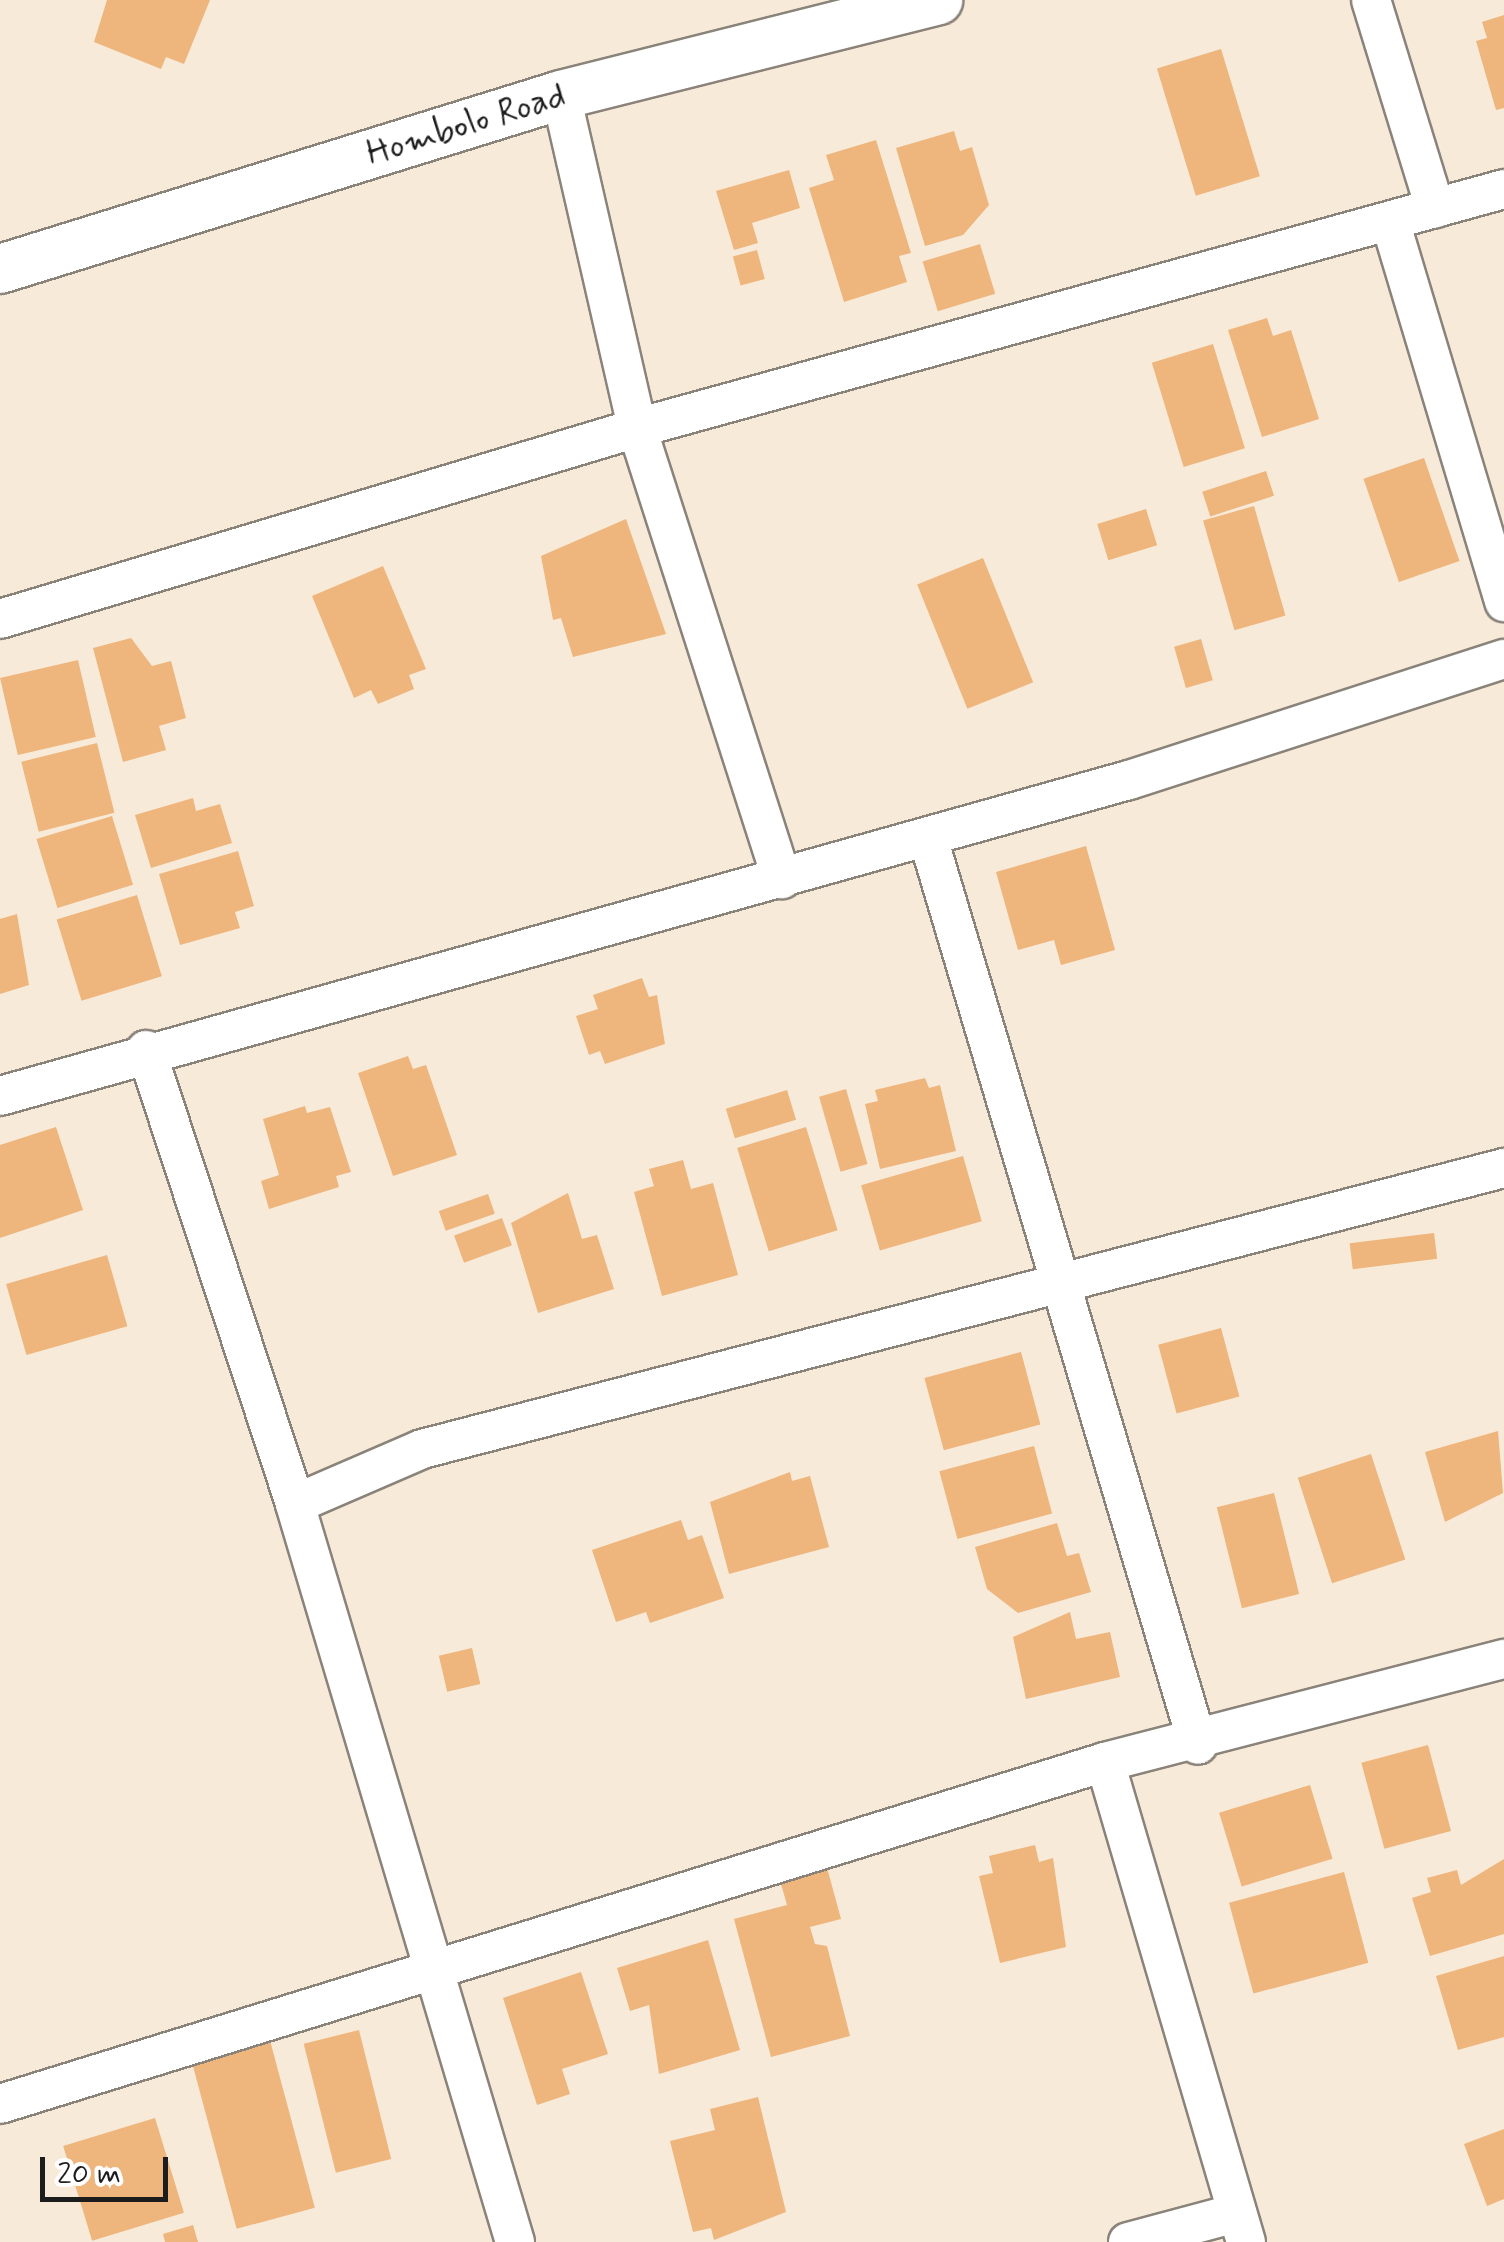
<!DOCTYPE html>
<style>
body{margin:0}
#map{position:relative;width:1504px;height:2242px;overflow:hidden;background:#f8ead8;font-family:Mynerve,sans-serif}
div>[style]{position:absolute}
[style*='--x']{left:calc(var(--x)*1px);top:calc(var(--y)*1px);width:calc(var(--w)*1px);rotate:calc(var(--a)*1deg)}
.building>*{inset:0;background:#eeb57d;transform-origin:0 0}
.roads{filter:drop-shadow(2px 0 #8a837a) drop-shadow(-2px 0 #8a837a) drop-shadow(0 2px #8a837a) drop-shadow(0 -2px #8a837a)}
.minor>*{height:38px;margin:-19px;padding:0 19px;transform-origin:19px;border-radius:19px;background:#fff}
.tertiary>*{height:48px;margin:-24px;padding:0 24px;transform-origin:24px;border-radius:24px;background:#fff}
span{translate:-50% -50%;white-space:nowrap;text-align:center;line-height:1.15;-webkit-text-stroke:8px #fff;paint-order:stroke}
.street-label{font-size:35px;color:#1c1c1c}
.scale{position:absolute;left:40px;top:2157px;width:128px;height:45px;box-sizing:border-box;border:5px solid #1c1c1c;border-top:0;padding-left:12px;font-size:30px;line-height:35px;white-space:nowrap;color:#1c1c1c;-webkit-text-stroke:8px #fff;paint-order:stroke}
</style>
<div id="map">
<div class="building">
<div style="clip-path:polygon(107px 0,210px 0,184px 64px,166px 57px,161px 69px,94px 42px)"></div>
<div style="clip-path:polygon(1504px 15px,1504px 108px,1496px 110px,1476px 41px,1487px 38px,1482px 22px)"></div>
<div style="left:1221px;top:49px;width:133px;height:67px;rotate:73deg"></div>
<div style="clip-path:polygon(954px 131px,960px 151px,972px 147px,989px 205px,963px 235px,925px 246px,896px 148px)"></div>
<div style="clip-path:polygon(876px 140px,911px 253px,899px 256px,907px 282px,844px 302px,809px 188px,834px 180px,826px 155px)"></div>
<div style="clip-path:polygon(789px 170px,800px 208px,752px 223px,758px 243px,734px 250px,716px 191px)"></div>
<div style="left:980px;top:244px;width:52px;height:60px;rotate:73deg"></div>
<div style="left:757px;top:250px;width:30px;height:25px;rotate:75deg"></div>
<div style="clip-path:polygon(1267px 318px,1273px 336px,1291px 330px,1319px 419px,1262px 437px,1228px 330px)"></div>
<div style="left:1213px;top:344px;width:109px;height:64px;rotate:73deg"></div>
<div style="left:1424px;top:458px;width:109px;height:64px;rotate:71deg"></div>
<div style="left:1266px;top:471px;width:26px;height:67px;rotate:72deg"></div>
<div style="left:1254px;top:506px;width:114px;height:53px;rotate:74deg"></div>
<div style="left:1146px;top:509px;width:38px;height:51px;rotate:73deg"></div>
<div style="clip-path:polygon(626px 519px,666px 634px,573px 657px,561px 618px,553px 620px,541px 556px)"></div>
<div style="left:983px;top:558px;width:134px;height:71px;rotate:68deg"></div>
<div style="clip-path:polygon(383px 566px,426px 669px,409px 675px,414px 689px,378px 704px,371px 690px,354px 698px,312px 596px)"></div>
<div style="clip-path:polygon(131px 638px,152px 666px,171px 661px,186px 718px,159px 726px,166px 750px,123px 762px,93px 648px)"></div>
<div style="left:1201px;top:639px;width:43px;height:28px;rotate:74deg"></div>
<div style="left:78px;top:660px;width:79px;height:80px;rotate:77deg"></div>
<div style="left:97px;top:743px;width:72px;height:78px;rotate:76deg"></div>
<div style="clip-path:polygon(193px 798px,196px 811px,220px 804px,232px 843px,151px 868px,135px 815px)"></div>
<div style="left:112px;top:816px;width:72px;height:79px;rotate:73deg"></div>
<div style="clip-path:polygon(1086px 846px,1115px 950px,1061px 965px,1054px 940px,1018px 950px,996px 872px)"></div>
<div style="clip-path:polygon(238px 851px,254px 906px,235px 912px,240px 928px,180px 945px,159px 874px)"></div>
<div style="left:137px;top:895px;width:85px;height:84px;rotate:73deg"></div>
<div style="clip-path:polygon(17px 914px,29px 985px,0 994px,0 919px)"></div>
<div style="clip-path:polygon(642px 978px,649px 997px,657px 995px,665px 1044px,605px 1064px,600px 1051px,589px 1055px,576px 1016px,598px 1009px,593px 995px)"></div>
<div style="clip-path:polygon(408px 1056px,413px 1069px,426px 1065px,457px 1155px,393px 1176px,358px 1073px)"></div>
<div style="clip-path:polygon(925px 1078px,929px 1088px,940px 1085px,956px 1151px,880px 1169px,865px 1104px,878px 1101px,875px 1090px)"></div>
<div style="left:846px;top:1089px;width:78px;height:28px;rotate:74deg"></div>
<div style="left:787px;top:1090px;width:31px;height:64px;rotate:73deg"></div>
<div style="clip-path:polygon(305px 1106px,307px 1113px,330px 1107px,351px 1172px,336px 1176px,339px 1187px,269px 1209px,261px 1181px,279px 1175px,263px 1119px)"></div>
<div style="clip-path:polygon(56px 1127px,83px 1210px,0 1238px,0 1145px)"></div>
<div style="left:806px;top:1127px;width:108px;height:72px;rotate:73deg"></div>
<div style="left:963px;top:1156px;width:68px;height:106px;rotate:74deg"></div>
<div style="clip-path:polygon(683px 1160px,691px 1189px,713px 1183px,738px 1275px,662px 1296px,634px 1192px,654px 1186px,649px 1169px)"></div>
<div style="clip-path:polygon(568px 1193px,582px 1239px,597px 1235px,614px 1289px,538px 1313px,511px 1223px)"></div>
<div style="left:488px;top:1194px;width:21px;height:52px;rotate:71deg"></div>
<div style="left:502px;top:1218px;width:29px;height:51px;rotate:70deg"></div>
<div style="left:1434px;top:1233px;width:26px;height:85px;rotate:83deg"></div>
<div style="left:107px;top:1255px;width:74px;height:105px;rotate:74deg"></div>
<div style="left:1221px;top:1328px;width:71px;height:65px;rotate:75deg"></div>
<div style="left:1021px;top:1352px;width:75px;height:100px;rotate:75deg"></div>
<div style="clip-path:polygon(1498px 1431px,1503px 1493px,1445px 1522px,1425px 1452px)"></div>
<div style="left:1034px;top:1446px;width:70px;height:98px;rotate:75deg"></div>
<div style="left:1371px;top:1454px;width:111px;height:77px;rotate:72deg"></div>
<div style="clip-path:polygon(790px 1472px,792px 1481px,810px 1476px,829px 1547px,729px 1574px,710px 1502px)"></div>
<div style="left:1274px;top:1493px;width:104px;height:59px;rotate:76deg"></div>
<div style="clip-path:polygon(681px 1520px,688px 1540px,702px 1535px,724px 1598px,650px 1623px,646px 1612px,616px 1622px,592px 1550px)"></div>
<div style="clip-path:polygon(1057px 1523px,1067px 1556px,1079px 1553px,1091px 1592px,1018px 1613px,987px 1589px,975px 1547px)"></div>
<div style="clip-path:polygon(1070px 1612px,1076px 1639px,1110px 1632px,1120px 1677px,1026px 1699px,1013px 1637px)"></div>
<div style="left:472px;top:1648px;width:37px;height:34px;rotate:77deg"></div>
<div style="left:1428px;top:1745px;width:89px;height:69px;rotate:75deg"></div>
<div style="left:1310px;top:1785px;width:77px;height:95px;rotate:73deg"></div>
<div style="clip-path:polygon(1035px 1845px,1039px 1862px,1053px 1858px,1066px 1947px,1000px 1963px,979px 1876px,993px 1873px,989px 1856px)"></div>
<div style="clip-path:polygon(1504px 1859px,1504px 1934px,1430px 1956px,1412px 1898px,1431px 1892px,1427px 1878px,1457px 1870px,1461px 1885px)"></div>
<div style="clip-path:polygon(826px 1864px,841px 1919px,810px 1927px,815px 1944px,827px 1946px,850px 2036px,771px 2057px,734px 1919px,787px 1905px,779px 1877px)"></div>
<div style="left:1344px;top:1872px;width:94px;height:119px;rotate:75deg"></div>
<div style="clip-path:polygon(708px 1940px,740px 2050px,659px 2074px,649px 2005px,630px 2011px,617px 1968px)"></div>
<div style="clip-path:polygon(1504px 1956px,1504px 2037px,1458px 2050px,1436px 1976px)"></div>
<div style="clip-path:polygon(581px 1972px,608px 2054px,562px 2069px,570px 2094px,537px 2105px,503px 1998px)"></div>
<div style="left:359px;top:2030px;width:133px;height:57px;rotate:76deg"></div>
<div style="left:268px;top:2033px;width:181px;height:81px;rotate:75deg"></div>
<div style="clip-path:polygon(758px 2097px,786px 2212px,714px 2240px,711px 2228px,693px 2232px,670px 2141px,715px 2130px,710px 2109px)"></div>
<div style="left:155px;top:2118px;width:99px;height:96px;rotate:73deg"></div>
<div style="clip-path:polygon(1504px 2129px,1504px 2199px,1487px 2206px,1464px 2144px)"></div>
<div style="clip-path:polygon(193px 2225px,198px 2242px,165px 2242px,163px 2234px)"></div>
</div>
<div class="roads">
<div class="minor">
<div style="--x:1371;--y:0;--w:218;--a:72.9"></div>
<div style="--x:561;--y:95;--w:342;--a:77.1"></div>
<div style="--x:637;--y:428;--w:474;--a:72.2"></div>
<div style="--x:1390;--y:221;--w:398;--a:73.3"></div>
<div style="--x:0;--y:619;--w:665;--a:-16.69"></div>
<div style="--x:637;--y:428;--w:899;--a:-15.41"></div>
<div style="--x:928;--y:838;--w:946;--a:73.42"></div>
<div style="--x:146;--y:1050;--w:478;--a:71.8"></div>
<div style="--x:295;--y:1504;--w:770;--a:73.4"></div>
<div style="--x:0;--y:1096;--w:1172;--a:-15.64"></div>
<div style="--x:1129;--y:780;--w:394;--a:-17.9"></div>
<div style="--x:295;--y:1504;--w:138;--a:-23.4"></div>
<div style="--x:422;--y:1449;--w:1118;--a:-14.56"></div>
<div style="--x:1105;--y:1762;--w:500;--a:73.63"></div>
<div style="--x:0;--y:2104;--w:1157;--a:-17.2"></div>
<div style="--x:1105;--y:1762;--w:412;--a:-14.5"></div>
<div style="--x:1128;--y:2242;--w:112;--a:-15"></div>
</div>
<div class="tertiary">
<div style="--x:0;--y:269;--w:587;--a:-17.23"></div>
<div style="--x:561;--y:95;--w:389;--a:-14.1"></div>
</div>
</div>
<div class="street-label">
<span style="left:466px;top:125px;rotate:-17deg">Hombolo Road</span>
</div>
<div class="scale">20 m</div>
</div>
